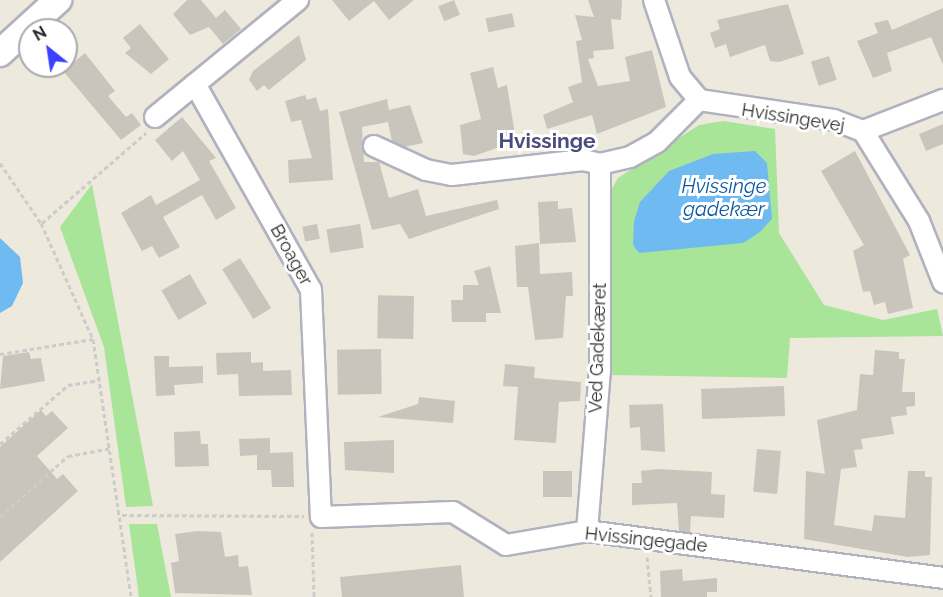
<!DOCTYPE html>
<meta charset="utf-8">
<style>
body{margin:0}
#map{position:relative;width:943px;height:597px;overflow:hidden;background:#ede9dd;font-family:Raleway,sans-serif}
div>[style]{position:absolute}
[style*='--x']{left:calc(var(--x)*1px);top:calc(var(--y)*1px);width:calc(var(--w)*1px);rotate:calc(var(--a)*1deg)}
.green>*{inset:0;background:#a8e599}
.water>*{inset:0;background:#6fbbf1}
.building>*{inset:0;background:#c9c5bd;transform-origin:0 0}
.path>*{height:3px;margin-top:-1.5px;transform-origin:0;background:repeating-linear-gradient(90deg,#ccc 0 4.5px,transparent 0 7.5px)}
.roads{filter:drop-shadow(2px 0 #b1b1bf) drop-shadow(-2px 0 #b1b1bf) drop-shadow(0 2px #b1b1bf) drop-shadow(0 -2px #b1b1bf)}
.minor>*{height:20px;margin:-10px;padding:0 10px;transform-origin:10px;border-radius:10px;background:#fff}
.tertiary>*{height:26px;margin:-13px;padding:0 13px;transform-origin:13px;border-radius:13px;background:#fff}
span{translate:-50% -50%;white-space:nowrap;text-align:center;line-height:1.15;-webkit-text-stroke:6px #fff;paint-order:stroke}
.street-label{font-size:18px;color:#2b2b2b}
.water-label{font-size:20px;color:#0b579f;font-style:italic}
.quarter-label{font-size:21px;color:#4a4c7d;font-weight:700}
.north{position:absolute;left:18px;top:18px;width:60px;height:60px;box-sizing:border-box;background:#fff;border:2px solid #aaa;border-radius:50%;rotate:330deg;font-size:16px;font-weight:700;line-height:24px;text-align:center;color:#2b2b2b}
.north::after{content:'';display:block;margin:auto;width:21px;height:27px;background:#3b42fd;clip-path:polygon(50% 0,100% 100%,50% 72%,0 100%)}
</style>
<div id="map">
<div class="green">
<div style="clip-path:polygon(723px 121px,775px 129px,779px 233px,824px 305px,883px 320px,937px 309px,943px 336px,790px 338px,787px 378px,610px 375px,610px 192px,618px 178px,699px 125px)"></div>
<div style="clip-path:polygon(92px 184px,153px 506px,126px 507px,104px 347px,60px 227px)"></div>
<div style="clip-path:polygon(129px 524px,157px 524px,171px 597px,139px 597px)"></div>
</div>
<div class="water">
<div style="clip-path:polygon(755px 151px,767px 163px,772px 219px,760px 232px,743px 243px,639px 253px,633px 245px,634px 221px,640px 202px,669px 171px,713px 154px)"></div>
<div style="clip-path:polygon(0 238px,20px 257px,23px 283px,12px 306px,0 313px)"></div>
</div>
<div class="building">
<div style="clip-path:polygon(187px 0,201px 0,216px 18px,225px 10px,241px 29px,223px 44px,209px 27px,190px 35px,173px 14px)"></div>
<div style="clip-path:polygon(332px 0,414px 0,389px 20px,374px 1px,349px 21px)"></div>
<div style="left:454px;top:0;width:16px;height:17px;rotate:68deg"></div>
<div style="clip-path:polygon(588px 0,622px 0,621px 20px,611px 19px,614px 49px,593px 51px,594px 58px,588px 59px,598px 86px,630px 81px,625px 57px,652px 50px,666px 107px,597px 134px,592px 115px,547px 129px,543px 115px,573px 102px,568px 87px,582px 82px,576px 41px,582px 40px,575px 15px,594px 17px)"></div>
<div style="clip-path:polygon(788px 4px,804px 54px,779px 62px,770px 61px,765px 45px,730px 57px,726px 44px,715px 48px,710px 33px,720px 29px,717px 20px)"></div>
<div style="clip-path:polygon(943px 8px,943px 65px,931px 37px,887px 53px,892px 71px,873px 78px,857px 41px,878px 33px,874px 23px,888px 20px,892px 30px)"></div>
<div style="left:512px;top:13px;width:14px;height:27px;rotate:78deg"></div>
<div style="clip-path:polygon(140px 24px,169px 59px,151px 74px,125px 53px,131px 48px,123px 38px)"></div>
<div style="clip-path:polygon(299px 35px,306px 60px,269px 90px,264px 85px,257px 91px,249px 80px,253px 71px)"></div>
<div style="clip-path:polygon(85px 53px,115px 91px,108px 96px,126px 117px,132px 113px,141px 125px,121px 140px,63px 71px)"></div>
<div style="left:829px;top:56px;width:25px;height:19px;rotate:72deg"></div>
<div style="clip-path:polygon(493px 67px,498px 88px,507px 85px,516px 141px,474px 156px,463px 154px,460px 125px,481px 119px,470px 73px)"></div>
<div style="clip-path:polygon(305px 95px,307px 100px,316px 97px,320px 111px,328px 109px,333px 180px,289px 183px,288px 160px,312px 158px,301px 120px,291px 122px,285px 101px)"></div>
<div style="clip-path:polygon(387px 99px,389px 110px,410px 105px,423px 143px,404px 147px,392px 141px,388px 122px,362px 127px,364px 162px,379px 162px,389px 198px,418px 189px,426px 216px,497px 200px,499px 209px,409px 239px,400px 224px,372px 230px,339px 112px)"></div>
<div style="clip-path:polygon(182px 117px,216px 158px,209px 161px,236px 208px,216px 220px,202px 195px,163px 217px,180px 247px,159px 258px,152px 246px,142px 251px,121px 213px,151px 195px,156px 205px,200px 180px,183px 151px,172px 161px,155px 140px)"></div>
<div style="clip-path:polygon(943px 124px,943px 144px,926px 151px,919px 134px)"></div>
<div style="clip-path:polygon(855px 151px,910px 255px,903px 259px,913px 308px,888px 314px,885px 302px,874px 305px,870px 291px,863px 292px,853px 251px,864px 245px,821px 171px)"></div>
<div style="clip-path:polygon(558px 201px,558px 209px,572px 208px,576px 242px,540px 244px,538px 202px)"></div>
<div style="left:317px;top:224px;width:15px;height:15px;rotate:79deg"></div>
<div style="left:360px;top:224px;width:24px;height:34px;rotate:81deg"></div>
<div style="clip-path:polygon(539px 243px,540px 274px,572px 272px,573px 296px,566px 296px,563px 338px,535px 340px,528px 287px,517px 287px,515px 246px)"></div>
<div style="left:240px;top:258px;width:59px;height:21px;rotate:58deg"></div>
<div style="clip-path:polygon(490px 266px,501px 313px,486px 313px,486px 322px,452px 322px,451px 300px,463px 300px,463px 285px,479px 285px,474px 271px)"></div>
<div style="left:190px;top:274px;width:34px;height:33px;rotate:60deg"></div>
<div style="left:414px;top:296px;width:43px;height:36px;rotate:91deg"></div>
<div style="left:381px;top:349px;width:45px;height:44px;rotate:89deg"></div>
<div style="clip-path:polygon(875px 350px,899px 352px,899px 359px,905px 359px,902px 392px,915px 392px,915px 406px,906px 407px,907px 415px,891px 417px,894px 434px,861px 439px,863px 449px,854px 450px,857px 467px,841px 469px,834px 525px,872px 531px,874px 515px,905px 518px,908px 471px,925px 471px,925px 477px,932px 477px,930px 555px,908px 557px,804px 539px,806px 471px,825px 474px,817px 420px,857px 410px,860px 374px,873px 375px)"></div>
<div style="clip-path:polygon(29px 352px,31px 359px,41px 358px,45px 381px,0 389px,3px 356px)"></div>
<div style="clip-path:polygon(251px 352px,251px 363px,263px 362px,263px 371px,291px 370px,292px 395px,239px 396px,238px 374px,217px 375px,216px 353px)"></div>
<div style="clip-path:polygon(154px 356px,169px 356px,169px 367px,203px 366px,203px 383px,174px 385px,175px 395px,156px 396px)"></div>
<div style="clip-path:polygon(505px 364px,535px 367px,534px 378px,581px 382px,580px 401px,559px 402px,556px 443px,514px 440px,518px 387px,503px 386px)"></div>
<div style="left:784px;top:386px;width:30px;height:83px;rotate:88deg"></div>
<div style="clip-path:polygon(419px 397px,455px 401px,453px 423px,378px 417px,418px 404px)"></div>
<div style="clip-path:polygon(663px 404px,665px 452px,641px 450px,640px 427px,630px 428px,629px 405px)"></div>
<div style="clip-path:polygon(41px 410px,46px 416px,52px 411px,68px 428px,37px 456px,57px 479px,63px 474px,78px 491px,0 562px,0 447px)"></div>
<div style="clip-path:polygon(200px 431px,201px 444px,208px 444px,209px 466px,175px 467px,174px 432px)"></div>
<div style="clip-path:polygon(270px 438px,270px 453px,293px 452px,294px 487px,272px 487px,271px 470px,257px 470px,257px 455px,240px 456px,239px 439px)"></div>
<div style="clip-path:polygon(394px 440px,394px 473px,345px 470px,344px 442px)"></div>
<div style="left:757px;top:449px;width:24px;height:43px;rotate:5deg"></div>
<div style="clip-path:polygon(658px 469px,712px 472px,711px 494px,725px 495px,724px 518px,691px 516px,690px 533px,679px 531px,677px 503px,632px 505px,632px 483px,642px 483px,641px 471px)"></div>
<div style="left:543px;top:471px;width:29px;height:26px"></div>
<div style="clip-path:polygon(197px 531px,221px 532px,225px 557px,238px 555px,239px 567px,248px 566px,252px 595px,175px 593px,171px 563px,179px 561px,175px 534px)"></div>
<div style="clip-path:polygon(461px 565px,464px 597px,342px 597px,340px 577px)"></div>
<div style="clip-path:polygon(682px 569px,683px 581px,717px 578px,717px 592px,707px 592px,707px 597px,661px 597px,660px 571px)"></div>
</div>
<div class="path">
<div style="--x:0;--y:163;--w:73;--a:55.7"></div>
<div style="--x:41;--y:223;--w:127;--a:65.9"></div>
<div style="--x:93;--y:339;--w:261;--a:81.6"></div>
<div style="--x:42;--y:223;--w:138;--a:-40.9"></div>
<div style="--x:0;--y:354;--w:94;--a:-9.2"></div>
<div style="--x:0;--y:444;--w:90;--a:-40.9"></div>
<div style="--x:68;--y:385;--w:32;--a:-9"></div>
<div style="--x:122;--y:515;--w:182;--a:0.3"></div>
<div style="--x:0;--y:517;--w:91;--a:-41.9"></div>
<div style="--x:68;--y:456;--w:45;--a:-10.3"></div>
<div style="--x:312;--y:532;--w:65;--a:88.2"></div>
<div style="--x:647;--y:557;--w:40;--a:84.3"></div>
</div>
<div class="roads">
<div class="minor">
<div style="--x:654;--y:0;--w:81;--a:71.3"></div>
<div style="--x:680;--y:77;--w:30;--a:50"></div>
<div style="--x:699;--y:100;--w:136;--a:8.4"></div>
<div style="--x:834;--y:120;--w:31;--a:21"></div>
<div style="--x:863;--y:131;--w:106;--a:58.1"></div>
<div style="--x:919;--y:221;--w:66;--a:68.5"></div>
<div style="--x:195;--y:84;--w:236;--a:60.6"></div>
<div style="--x:311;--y:290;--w:227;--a:87.5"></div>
<div style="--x:321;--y:517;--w:132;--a:-2.2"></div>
<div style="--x:453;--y:512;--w:62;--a:31.9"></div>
<div style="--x:506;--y:545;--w:82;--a:-9.8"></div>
<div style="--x:587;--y:531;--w:359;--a:7.5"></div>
<div style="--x:155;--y:117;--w:185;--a:-39.3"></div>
<div style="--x:863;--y:131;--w:86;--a:-21.2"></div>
<div style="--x:374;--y:146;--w:57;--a:24.8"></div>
<div style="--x:426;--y:170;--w:26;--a:11"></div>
<div style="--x:452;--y:175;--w:132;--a:-6.5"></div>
<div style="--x:583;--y:160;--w:17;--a:13"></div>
<div style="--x:600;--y:164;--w:31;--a:-13"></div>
<div style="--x:630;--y:157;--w:31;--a:-29"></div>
<div style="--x:657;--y:142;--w:59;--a:-45"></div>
<div style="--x:587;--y:531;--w:161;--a:-85.4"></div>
<div style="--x:600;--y:371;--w:207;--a:-90"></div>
</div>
<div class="tertiary">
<div style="--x:0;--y:53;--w:79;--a:-42.4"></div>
</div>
</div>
<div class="street-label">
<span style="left:793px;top:118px;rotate:9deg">Hvissingevej</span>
<span style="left:291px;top:255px;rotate:61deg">Broager</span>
<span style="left:598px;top:348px;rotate:-88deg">Ved Gadekæret</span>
<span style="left:646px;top:540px;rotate:6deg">Hvissingegade</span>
</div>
<div class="water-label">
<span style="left:724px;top:198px">Hvissinge<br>gadekær</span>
</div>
<div class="quarter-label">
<span style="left:547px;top:141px">Hvissinge</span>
</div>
<div class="north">N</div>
</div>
